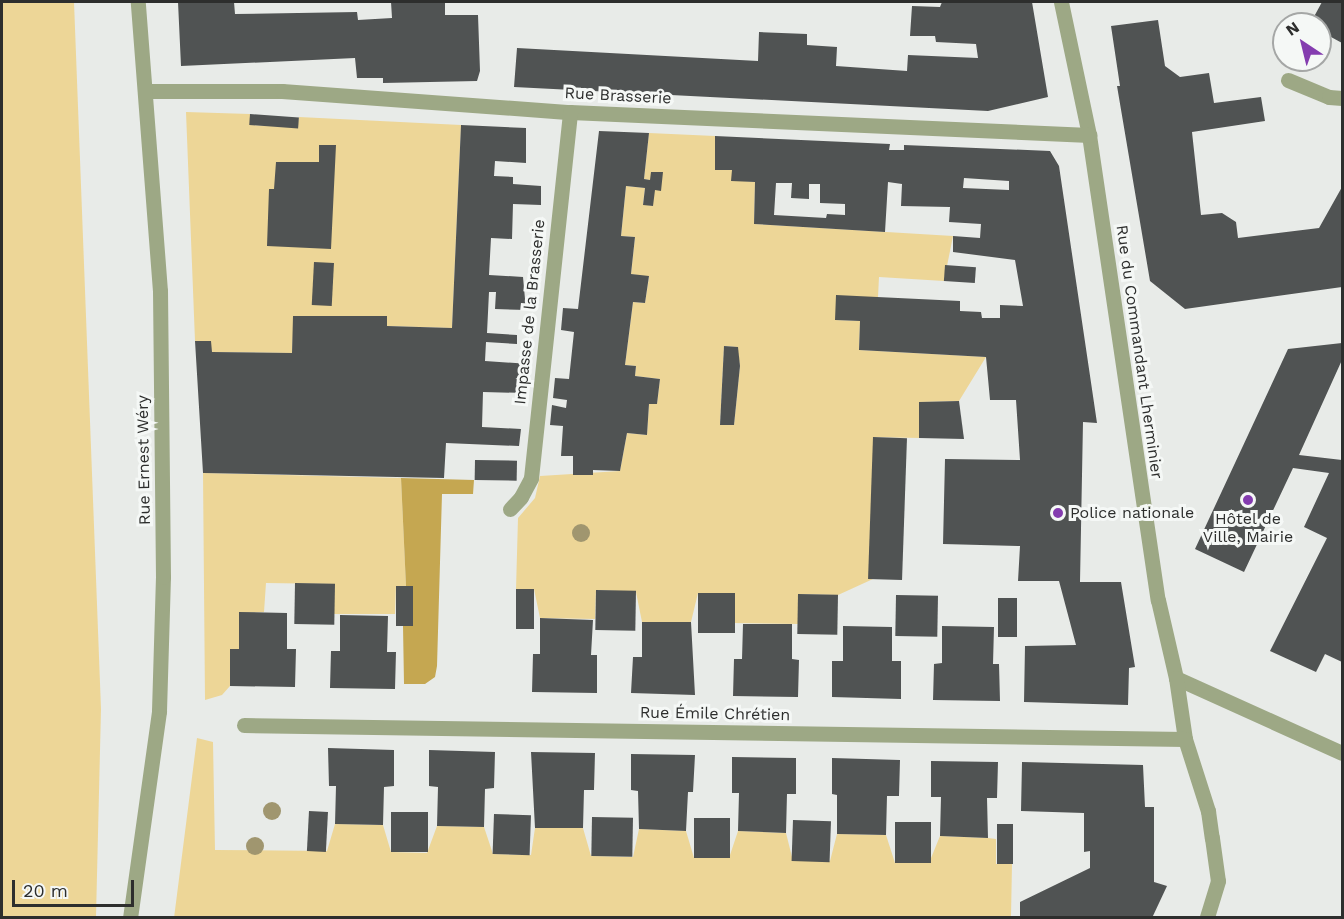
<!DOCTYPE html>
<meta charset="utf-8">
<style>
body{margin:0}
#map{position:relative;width:1344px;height:919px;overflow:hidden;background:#e8ebe8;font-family:"Work Sans",sans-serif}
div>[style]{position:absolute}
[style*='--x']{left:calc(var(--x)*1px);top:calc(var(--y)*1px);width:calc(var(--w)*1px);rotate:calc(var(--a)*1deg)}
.green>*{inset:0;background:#edd697}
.forest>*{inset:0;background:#c5a751}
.building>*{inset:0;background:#505353;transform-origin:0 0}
.pedestrian>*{height:15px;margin:-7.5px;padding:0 7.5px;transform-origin:7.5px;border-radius:7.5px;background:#9da885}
.minor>*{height:15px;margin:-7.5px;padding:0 7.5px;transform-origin:7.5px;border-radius:7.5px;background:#9da885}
.trees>*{width:18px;height:18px;margin:-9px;border-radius:50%;background:#a0966f}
.dots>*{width:16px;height:16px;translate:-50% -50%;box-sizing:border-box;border:3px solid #f5f8f6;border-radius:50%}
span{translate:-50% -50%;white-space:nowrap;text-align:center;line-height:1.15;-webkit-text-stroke:6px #f5f8f6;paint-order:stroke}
.street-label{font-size:16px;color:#2d2e2d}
.poi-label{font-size:16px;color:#2d2e2d}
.left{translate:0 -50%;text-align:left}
.frame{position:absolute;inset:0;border:3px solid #2d2e2d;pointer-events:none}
.north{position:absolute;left:1272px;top:12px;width:60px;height:60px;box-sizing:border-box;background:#f5f8f6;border:2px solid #a5a7a6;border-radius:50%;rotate:325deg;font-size:16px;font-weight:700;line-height:24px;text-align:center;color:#2d2e2d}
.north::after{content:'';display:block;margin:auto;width:21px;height:27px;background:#843caf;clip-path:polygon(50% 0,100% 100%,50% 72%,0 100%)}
.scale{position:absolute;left:12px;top:880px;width:122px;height:27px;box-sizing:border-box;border:3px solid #2d2e2d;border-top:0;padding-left:8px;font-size:18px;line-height:21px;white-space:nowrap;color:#2d2e2d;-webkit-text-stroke:4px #f5f8f6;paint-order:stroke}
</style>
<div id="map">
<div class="green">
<div style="clip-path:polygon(2px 2px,74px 2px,101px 709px,96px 917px,2px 917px)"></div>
<div style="clip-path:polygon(186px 112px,250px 114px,251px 125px,297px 127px,299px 117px,461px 125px,452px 328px,387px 326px,386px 316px,294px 316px,292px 353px,212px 352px,195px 341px)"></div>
<div style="clip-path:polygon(evenodd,649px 133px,715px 136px,715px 170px,732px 170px,734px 180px,755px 182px,754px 224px,953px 236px,944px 281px,879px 277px,878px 297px,835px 320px,860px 321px,859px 350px,986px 357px,959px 401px,920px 402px,919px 438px,873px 437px,873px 579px,838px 595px,798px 594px,798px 624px,734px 623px,735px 594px,717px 593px,698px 593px,691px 622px,642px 622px,636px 592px,596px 590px,595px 619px,540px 618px,534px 589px,516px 589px,518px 518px,535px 498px,540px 476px,620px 471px,627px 433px,647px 435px,649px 404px,657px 404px,660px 379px,635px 376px,636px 366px,625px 365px,633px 302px,645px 303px,649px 277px,631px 274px,635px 237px,621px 236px,626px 186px,645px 188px,643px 204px,653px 206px,650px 180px,644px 179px,649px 133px,724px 346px,737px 347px,740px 366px,734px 425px,720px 424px,724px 346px)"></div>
<div style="clip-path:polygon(203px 473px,401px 478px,406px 586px,396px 586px,395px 614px,334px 614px,334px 584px,266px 583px,264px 612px,239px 613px,239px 649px,230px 649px,230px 686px,222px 695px,205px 700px)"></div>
<div style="clip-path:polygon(197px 738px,213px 742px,215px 850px,327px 851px,335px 824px,383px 825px,391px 852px,427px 853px,437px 826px,484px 827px,493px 854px,531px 855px,535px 828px,583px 828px,591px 856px,633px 857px,639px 829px,686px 831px,694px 858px,729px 858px,738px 831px,786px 833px,793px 861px,830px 861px,837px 834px,886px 835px,895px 863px,929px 863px,940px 836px,988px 838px,996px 839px,996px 864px,1012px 864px,1011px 917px,174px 918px)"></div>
</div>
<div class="forest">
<div style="clip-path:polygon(401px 478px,474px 480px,473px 494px,442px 494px,437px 666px,435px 677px,425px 684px,404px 684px,403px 626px,413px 586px,406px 586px)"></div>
</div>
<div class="building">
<div style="clip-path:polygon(178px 2px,234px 2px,235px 14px,357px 12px,358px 20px,392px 18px,391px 2px,445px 2px,445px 15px,478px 15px,480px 71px,477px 81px,383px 83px,383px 78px,357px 78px,355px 58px,181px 66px)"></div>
<div style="clip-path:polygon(942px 2px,1032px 2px,1048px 97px,988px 111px,514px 87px,517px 48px,758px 61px,759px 32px,807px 34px,807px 45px,837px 47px,836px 66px,907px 71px,908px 55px,978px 58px,976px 44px,936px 42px,935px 36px,910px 36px,912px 6px,940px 7px)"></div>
<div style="clip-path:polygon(1322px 2px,1342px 2px,1342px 43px,1320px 31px,1320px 24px,1310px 24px)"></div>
<div style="clip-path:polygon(1158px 20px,1165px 66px,1180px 77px,1209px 73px,1214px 103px,1261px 97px,1265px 121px,1192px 132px,1201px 215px,1222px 213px,1236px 222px,1238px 238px,1319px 228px,1342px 187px,1342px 287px,1185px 309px,1150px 281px,1117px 86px,1120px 86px,1111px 26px)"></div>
<div style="left:250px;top:114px;width:49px;height:11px;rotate:4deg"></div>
<div style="clip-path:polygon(461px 125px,526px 128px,526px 163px,495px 161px,494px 176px,513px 177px,513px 184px,541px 186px,541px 205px,513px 204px,512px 239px,491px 238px,489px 275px,523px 277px,526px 310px,495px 309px,496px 292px,489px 292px,487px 333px,517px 335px,517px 344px,486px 342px,485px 361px,530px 364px,526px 393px,483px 392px,482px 427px,521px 429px,519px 446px,446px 443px,444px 478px,203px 473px,195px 341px,211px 341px,212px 352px,292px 353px,293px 316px,387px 316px,387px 326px,452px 328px)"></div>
<div style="clip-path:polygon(599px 131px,649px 133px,644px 179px,650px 180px,651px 172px,663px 172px,661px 191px,655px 190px,653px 206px,643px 205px,645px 188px,626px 186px,621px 236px,635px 237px,631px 274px,649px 276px,645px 303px,633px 302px,625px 365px,636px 366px,635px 376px,660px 379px,657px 404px,649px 404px,647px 435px,627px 433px,620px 471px,593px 470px,593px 475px,573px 475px,573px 456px,561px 456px,563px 426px,550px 425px,552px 405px,566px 408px,567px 400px,553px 398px,555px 378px,569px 379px,574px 332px,561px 330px,563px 308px,578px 309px)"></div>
<div style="clip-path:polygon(evenodd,715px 136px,890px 144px,889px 150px,904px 150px,904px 145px,1050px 151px,1059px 166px,1097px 423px,1083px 422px,1080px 582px,1121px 582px,1135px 667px,1129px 668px,1128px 705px,1024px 702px,1025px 646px,1076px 645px,1059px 581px,1018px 581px,1020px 546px,943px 544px,945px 459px,1020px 460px,1016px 400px,990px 400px,986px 357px,859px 350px,860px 321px,835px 320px,836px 295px,960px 301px,960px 311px,981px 312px,982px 318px,1000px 318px,1000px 305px,1023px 306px,1015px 260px,953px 252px,953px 236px,980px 238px,981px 224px,949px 222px,950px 207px,901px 206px,902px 184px,888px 182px,885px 232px,754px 224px,755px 182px,731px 181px,732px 170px,715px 170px,715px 136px,964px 178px,1009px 181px,1009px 190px,963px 188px,964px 178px,715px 136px,776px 183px,792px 183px,791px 198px,809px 199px,809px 184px,820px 184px,820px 203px,845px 204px,845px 215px,827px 214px,826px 218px,774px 215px,776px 183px)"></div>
<div style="clip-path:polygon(319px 145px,336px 145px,331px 249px,267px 246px,269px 189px,274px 189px,276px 162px,319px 162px)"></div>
<div style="left:314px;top:262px;width:20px;height:43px;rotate:3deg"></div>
<div style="left:945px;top:265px;width:31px;height:16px;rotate:4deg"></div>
<div style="clip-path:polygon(1342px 343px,1342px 360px,1299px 455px,1342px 460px,1342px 662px,1325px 654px,1316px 672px,1270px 651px,1327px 538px,1304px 527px,1329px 473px,1293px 468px,1244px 572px,1195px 549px,1288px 349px)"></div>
<div style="clip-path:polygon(724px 346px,738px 347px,740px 366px,734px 425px,720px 425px)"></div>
<div style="clip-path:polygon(959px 401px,964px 439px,919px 438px,919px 402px)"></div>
<div style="left:873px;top:437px;width:34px;height:142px;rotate:2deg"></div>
<div style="left:475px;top:460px;width:42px;height:20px;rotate:1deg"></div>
<div style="left:295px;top:583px;width:40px;height:41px;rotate:1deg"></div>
<div style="left:396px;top:586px;width:17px;height:40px"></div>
<div style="left:516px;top:589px;width:18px;height:40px"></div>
<div style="left:596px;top:590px;width:40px;height:40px;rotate:1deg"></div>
<div style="left:698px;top:593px;width:37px;height:40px"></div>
<div style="left:798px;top:594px;width:40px;height:40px;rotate:1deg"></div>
<div style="left:896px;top:595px;width:42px;height:41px;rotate:1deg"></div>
<div style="left:998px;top:598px;width:19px;height:39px"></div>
<div style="clip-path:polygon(239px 612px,287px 613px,287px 649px,296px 649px,295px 687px,230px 686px,230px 649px,239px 649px)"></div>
<div style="clip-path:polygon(340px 615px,388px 616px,387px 652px,396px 652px,395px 689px,330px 688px,331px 651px,340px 651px)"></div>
<div style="clip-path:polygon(540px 618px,593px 620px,591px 655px,597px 655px,597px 693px,532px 692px,533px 654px,540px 654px)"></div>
<div style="clip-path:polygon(642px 622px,691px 622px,695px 695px,631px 693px,633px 657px,642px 657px)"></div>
<div style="clip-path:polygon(743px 624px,792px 624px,792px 659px,799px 660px,798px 697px,733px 696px,734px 659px,742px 659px)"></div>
<div style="clip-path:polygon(843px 626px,892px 627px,892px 661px,901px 661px,901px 699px,832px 697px,832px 661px,843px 661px)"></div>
<div style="clip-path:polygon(942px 626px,994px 627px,993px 664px,999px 664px,1000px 701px,933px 700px,934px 664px,942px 663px)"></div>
<div style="clip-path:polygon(328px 748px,394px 750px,394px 786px,384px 787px,383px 825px,335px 824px,336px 786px,329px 786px)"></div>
<div style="clip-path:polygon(429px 750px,495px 752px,494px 788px,485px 789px,484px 827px,437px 826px,438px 787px,429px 786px)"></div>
<div style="clip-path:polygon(531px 752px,595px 753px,594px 790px,584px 790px,583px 828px,535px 828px)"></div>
<div style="clip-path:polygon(631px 754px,695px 755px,693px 792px,688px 792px,686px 831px,639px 829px,638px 791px,631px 790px)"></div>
<div style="clip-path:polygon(732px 757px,796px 758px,796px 794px,787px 794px,786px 833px,738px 831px,739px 793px,732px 793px)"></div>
<div style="clip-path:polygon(832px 758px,900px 760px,899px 796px,887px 796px,886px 835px,837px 834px,837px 795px,832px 794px)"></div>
<div style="clip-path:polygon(931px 761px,998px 762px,997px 798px,987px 798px,988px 838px,940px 836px,941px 797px,931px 797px)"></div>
<div style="clip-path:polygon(1022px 762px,1143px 765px,1145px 807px,1154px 807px,1154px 882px,1167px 886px,1152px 918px,1020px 918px,1020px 902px,1090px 868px,1090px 851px,1084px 852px,1084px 813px,1021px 811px)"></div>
<div style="left:309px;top:811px;width:19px;height:40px;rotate:3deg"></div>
<div style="left:391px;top:812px;width:37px;height:40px"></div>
<div style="left:494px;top:814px;width:37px;height:40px;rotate:2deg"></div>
<div style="left:592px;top:817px;width:41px;height:39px;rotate:1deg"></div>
<div style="left:694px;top:818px;width:36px;height:40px"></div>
<div style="left:793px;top:820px;width:38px;height:41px;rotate:2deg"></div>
<div style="left:895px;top:822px;width:36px;height:41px"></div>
<div style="left:997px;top:824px;width:16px;height:40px"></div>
</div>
<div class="pedestrian">
<div style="--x:1176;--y:678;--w:182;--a:24.3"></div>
</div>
<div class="minor">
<div style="--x:1061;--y:2;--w:136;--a:78.1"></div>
<div style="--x:1089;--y:135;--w:470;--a:81.6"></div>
<div style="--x:1158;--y:600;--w:80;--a:77"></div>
<div style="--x:1176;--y:678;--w:62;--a:81.6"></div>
<div style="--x:1185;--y:739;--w:76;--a:72.3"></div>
<div style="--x:1208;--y:811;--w:27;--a:82"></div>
<div style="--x:1212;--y:838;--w:43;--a:82.1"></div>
<div style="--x:1218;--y:881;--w:39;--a:107"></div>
<div style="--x:1288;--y:80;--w:44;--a:22.5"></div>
<div style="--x:1329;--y:97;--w:13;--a:4"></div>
<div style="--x:146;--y:91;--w:136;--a:0"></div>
<div style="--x:282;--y:91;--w:289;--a:4.2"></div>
<div style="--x:570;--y:112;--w:520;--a:2.54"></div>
<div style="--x:510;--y:509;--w:16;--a:-47"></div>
<div style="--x:521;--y:497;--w:21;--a:-62"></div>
<div style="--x:531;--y:478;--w:368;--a:-83.9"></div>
<div style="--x:244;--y:725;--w:941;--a:0.85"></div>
<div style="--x:130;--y:918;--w:209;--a:-82"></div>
<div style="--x:159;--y:711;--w:134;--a:-88.3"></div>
<div style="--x:163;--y:577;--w:286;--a:-90.6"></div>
<div style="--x:160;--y:291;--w:290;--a:-94.4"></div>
</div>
<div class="trees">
<div style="left:581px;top:533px"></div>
<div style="left:272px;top:811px"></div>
<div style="left:255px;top:846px"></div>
</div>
<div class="dots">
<div style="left:1248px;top:500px;background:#843caf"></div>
<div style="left:1058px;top:513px;background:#843caf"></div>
</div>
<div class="street-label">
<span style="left:618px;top:96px;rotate:3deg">Rue Brasserie</span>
<span style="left:530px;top:312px;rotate:-84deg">Impasse de la Brasserie</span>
<span style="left:1139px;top:352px;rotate:82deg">Rue du Commandant Lherminier</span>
<span style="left:144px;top:460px;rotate:-91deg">Rue Ernest Wéry</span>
<span style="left:715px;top:714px;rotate:1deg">Rue Émile Chrétien</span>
</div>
<div class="poi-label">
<span class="left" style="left:1070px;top:513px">Police nationale</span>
<span style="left:1248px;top:528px">Hôtel de<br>Ville, Mairie</span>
</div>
<div class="frame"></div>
<div class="north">N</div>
<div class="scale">20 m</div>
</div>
